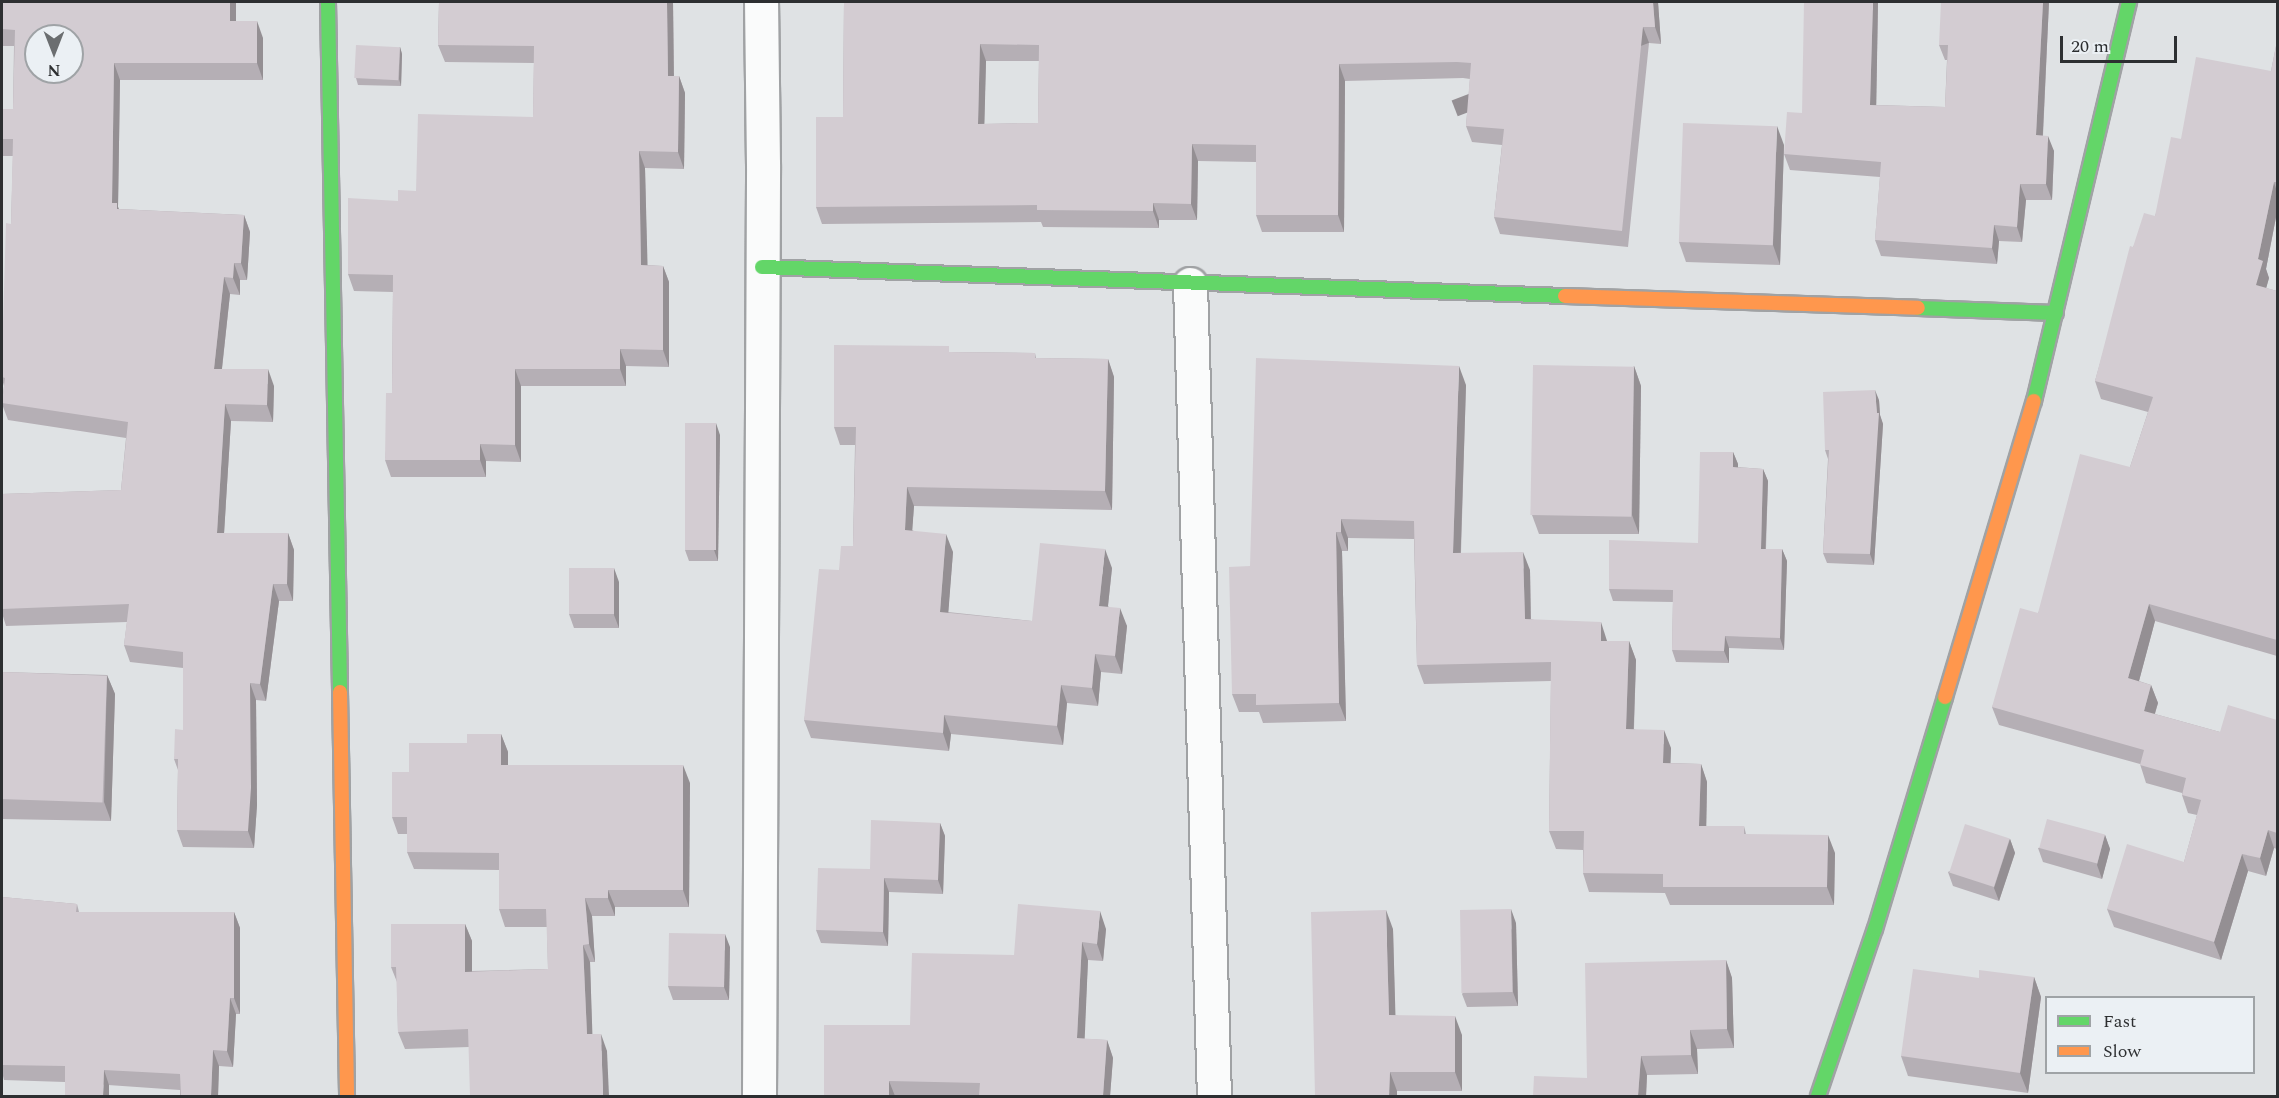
<!DOCTYPE html>
<style>
body{margin:0}
#map{position:relative;width:2279px;height:1098px;overflow:hidden;background:#dfe2e4;font-family:Spectral,serif}
div>[style]{position:absolute}
[style*='--x']{left:calc(var(--x)*1px);top:calc(var(--y)*1px);width:calc(var(--w)*1px);rotate:calc(var(--a)*1deg)}
.roads{filter:drop-shadow(2px 0 #a0a2a4) drop-shadow(-2px 0 #a0a2a4) drop-shadow(0 2px #a0a2a4) drop-shadow(0 -2px #a0a2a4)}
.street>*{height:33px;margin:-16.5px;padding:0 16.5px;transform-origin:16.5px;border-radius:16.5px;background:#fafbfb}
.fast>*{height:14px;margin:-7px;padding:0 7px;transform-origin:7px;border-radius:7px;background:#63d668}
.slow>*{height:14px;margin:-7px;padding:0 7px;transform-origin:7px;border-radius:7px;background:#ff974d}
.wall>*{inset:0;background:#b5afb5}
.shaded-wall>*{inset:0;background:#948f93;transform-origin:0 0}
.building>*{inset:0;background:#d3ccd2;transform-origin:0 0}
span{translate:-50% -50%;white-space:nowrap;text-align:center;line-height:1.15;-webkit-text-stroke:4.5px #ebf0f4;paint-order:stroke}
.frame{position:absolute;inset:0;border:3px solid #2d2f31;pointer-events:none}
.legend{position:absolute;left:2045px;top:996px;width:210px;height:78px;box-sizing:border-box;background:#ebf0f4;border:2px solid #9fa3a6;margin:0;padding:8px 10px;list-style:none;font-size:18px;color:#2d2f31}
.legend li{display:flex;align-items:center;gap:12px;height:30px}
.legend b{width:30px;border:2px solid #9fa3a6}
.north{position:absolute;left:24px;top:24px;width:60px;height:60px;box-sizing:border-box;background:#ebf0f4;border:2px solid #9fa3a6;border-radius:50%;rotate:180deg;font-size:16px;font-weight:700;line-height:24px;text-align:center;color:#2d2f31}
.north::after{content:'';display:block;margin:auto;width:21px;height:27px;background:#6b6e70;clip-path:polygon(50% 0,100% 100%,50% 72%,0 100%)}
.scale{position:absolute;left:2060px;top:36px;width:117px;height:27px;box-sizing:border-box;border:3px solid #2d2f31;border-top:0;padding-left:8px;font-size:18px;line-height:21px;white-space:nowrap;color:#2d2f31;-webkit-text-stroke:4px #ebf0f4;paint-order:stroke}
</style>
<div id="map">
<div class="roads">
<div class="street">
<div style="--x:1190;--y:284;--w:812;--a:88.31"></div>
<div style="--x:759;--y:1096;--w:932;--a:-89.75"></div>
<div style="--x:763;--y:164;--w:162;--a:-90.7"></div>
</div>
<div class="fast">
<div style="--x:328;--y:2;--w:690;--a:89"></div>
<div style="--x:762;--y:267;--w:804;--a:2.07"></div>
<div style="--x:1918;--y:308;--w:138;--a:2.1"></div>
<div style="--x:2034;--y:401;--w:410;--a:-76.6"></div>
<div style="--x:1818;--y:1096;--w:176;--a:-71.2"></div>
<div style="--x:1875;--y:929;--w:242;--a:-73.2"></div>
</div>
<div class="slow">
<div style="--x:1565;--y:296;--w:353;--a:1.9"></div>
<div style="--x:340;--y:692;--w:404;--a:89"></div>
<div style="--x:1945;--y:697;--w:309;--a:-73.3"></div>
</div>
</div>
<div class="wall">
<div style="clip-path:polygon(2px 2px,236px 2px,236px 21px,263px 38px,263px 80px,120px 80px,118px 207px,119px 209px,244px 215px,250px 232px,247px 280px,240px 280px,240px 295px,230px 294px,222px 369px,274px 386px,273px 422px,231px 421px,224px 533px,288px 533px,294px 550px,293px 601px,279px 601px,266px 701px,256px 700px,257px 805px,254px 848px,183px 847px,177px 830px,178px 770px,174px 759px,183px 730px,183px 668px,130px 662px,124px 645px,127px 622px,6px 626px,2px 613px,2px 494px,121px 490px,126px 438px,8px 420px,2px 404px,4px 386px,2px 379px,2px 356px,11px 224px,13px 156px,2px 156px,2px 109px,13px 109px,14px 46px,2px 46px)"></div>
<div style="clip-path:polygon(439px 2px,673px 2px,674px 76px,679px 76px,685px 93px,684px 169px,645px 168px,647px 265px,663px 266px,669px 282px,669px 367px,626px 366px,626px 386px,521px 386px,521px 462px,486px 461px,486px 477px,391px 477px,385px 460px,392px 393px,393px 292px,354px 291px,348px 274px,398px 201px,416px 191px,533px 117px,534px 63px,445px 62px,438px 45px)"></div>
<div style="clip-path:polygon(evenodd,844px 2px,1658px 2px,1661px 44px,1649px 43px,1628px 247px,1500px 234px,1494px 217px,1502px 145px,1472px 142px,1466px 126px,1470px 79px,1463px 78px,1345px 81px,1344px 232px,1262px 232px,1256px 215px,1256px 162px,1198px 161px,1197px 220px,1159px 220px,1159px 228px,1043px 227px,1041px 222px,822px 224px,816px 207px,843px 117px,844px 2px,986px 61px,1039px 61px,1038px 123px,984px 124px,986px 61px)"></div>
<div style="clip-path:polygon(1878px 2px,1876px 105px,1945px 107px,1947px 60px,1945px 60px,1939px 45px,2049px 2px,2043px 136px,2054px 151px,2052px 200px,2026px 200px,2022px 242px,1999px 241px,1997px 264px,1881px 256px,1875px 240px,1880px 177px,1790px 170px,1784px 154px,1802px 113px)"></div>
<div style="clip-path:polygon(2277px 41px,2277px 212px,2266px 269px,2269px 278px,2266px 288px,2277px 291px,2277px 656px,2155px 621px,2139px 681px,2151px 685px,2158px 703px,2155px 714px,2220px 732px,2277px 720px,2277px 849px,2274px 848px,2266px 876px,2248px 871px,2221px 960px,2114px 927px,2107px 909px,2184px 862px,2197px 815px,2188px 813px,2182px 795px,2182px 793px,2146px 783px,2140px 764px,1999px 725px,1992px 707px,2038px 613px,2130px 467px,2148px 412px,2101px 399px,2095px 381px,2133px 247px,2155px 216px,2181px 139px,2271px 71px)"></div>
<div style="clip-path:polygon(400px 47px,402px 54px,401px 86px,358px 85px,356px 78px)"></div>
<div style="clip-path:polygon(1784px 145px,1780px 265px,1686px 262px,1679px 242px)"></div>
<div style="clip-path:polygon(951px 352px,1035px 353px,1036px 358px,1108px 359px,1114px 377px,1112px 510px,914px 506px,912px 530px,953px 552px,948px 612px,1032px 621px,1112px 568px,1108px 606px,1127px 626px,1122px 674px,1101px 672px,1098px 706px,1067px 703px,1063px 745px,951px 734px,949px 751px,811px 738px,804px 720px,839px 570px,853px 546px,855px 445px,840px 445px,834px 427px)"></div>
<div style="clip-path:polygon(1634px 366px,1641px 386px,1639px 534px,1539px 534px,1532px 515px)"></div>
<div style="clip-path:polygon(1466px 385px,1461px 553px,1530px 570px,1531px 619px,1607px 641px,1629px 641px,1636px 660px,1634px 729px,1671px 748px,1670px 763px,1701px 764px,1707px 782px,1706px 826px,1744px 826px,1746px 834px,1835px 853px,1834px 905px,1670px 905px,1665px 893px,1589px 892px,1583px 873px,1583px 850px,1556px 849px,1549px 831px,1551px 681px,1424px 684px,1417px 665px,1414px 539px,1348px 538px,1348px 551px,1342px 551px,1346px 721px,1263px 723px,1259px 712px,1239px 712px,1232px 694px,1250px 566px)"></div>
<div style="clip-path:polygon(1879px 400px,1880px 415px,1883px 424px,1874px 565px,1827px 563px,1823px 553px,1828px 459px,1825px 450px)"></div>
<div style="clip-path:polygon(720px 435px,718px 561px,689px 561px,685px 550px)"></div>
<div style="clip-path:polygon(1733px 452px,1738px 464px,1738px 467px,1763px 469px,1768px 481px,1766px 549px,1782px 549px,1787px 561px,1784px 650px,1729px 648px,1729px 663px,1676px 662px,1672px 650px,1673px 602px,1613px 601px,1609px 589px,1698px 543px)"></div>
<div style="clip-path:polygon(619px 582px,619px 628px,574px 628px,569px 614px)"></div>
<div style="clip-path:polygon(2px 672px,107px 675px,115px 694px,111px 821px,2px 819px)"></div>
<div style="clip-path:polygon(501px 734px,508px 752px,508px 765px,690px 783px,689px 907px,615px 907px,615px 916px,592px 916px,595px 962px,590px 962px,592px 1034px,607px 1051px,469px 1047px,405px 1049px,398px 1032px,397px 982px,391px 967px,465px 924px,472px 941px,472px 971px,548px 969px,547px 927px,505px 927px,499px 909px,499px 870px,414px 869px,407px 852px,407px 834px,398px 834px,392px 817px,467px 743px)"></div>
<div style="clip-path:polygon(940px 823px,945px 836px,943px 894px,889px 892px,888px 946px,821px 943px,816px 930px,870px 869px)"></div>
<div style="clip-path:polygon(2105px 835px,2110px 849px,2102px 879px,2043px 862px,2038px 848px)"></div>
<div style="clip-path:polygon(2010px 839px,2015px 853px,1999px 901px,1953px 886px,1948px 872px)"></div>
<div style="clip-path:polygon(2px 897px,77px 904px,79px 912px,234px 912px,240px 928px,240px 1014px,236px 1014px,233px 1067px,219px 1066px,218px 1096px,180px 1096px,180px 1090px,65px 1082px,4px 1080px,2px 1072px)"></div>
<div style="clip-path:polygon(1516px 923px,1518px 1006px,1467px 1007px,1462px 994px)"></div>
<div style="clip-path:polygon(1106px 929px,1103px 961px,1088px 960px,1084px 1039px,1107px 1040px,1113px 1058px,1110px 1096px,824px 1096px,910px 1025px)"></div>
<div style="clip-path:polygon(1393px 929px,1395px 1015px,1462px 1035px,1462px 1091px,1397px 1091px,1315px 1096px)"></div>
<div style="clip-path:polygon(730px 947px,729px 1000px,673px 1000px,668px 986px)"></div>
<div style="clip-path:polygon(1726px 960px,1732px 978px,1734px 1048px,1697px 1049px,1698px 1074px,1647px 1075px,1646px 1096px,1533px 1096px,1587px 1078px)"></div>
<div style="clip-path:polygon(2034px 977px,2041px 997px,2028px 1093px,1908px 1076px,1901px 1056px,1979px 978px)"></div>
</div>
<div class="shaded-wall">
<div style="clip-path:polygon(230px 2px,236px 2px,236px 38px,230px 21px)"></div>
<div style="clip-path:polygon(667px 2px,673px 2px,674px 92px,668px 76px)"></div>
<div style="clip-path:polygon(1653px 2px,1658px 2px,1661px 44px,1655px 27px)"></div>
<div style="clip-path:polygon(1873px 2px,1878px 2px,1876px 120px,1870px 105px)"></div>
<div style="clip-path:polygon(2043px 2px,2049px 2px,2042px 151px,2036px 135px)"></div>
<div style="clip-path:polygon(257px 21px,263px 38px,263px 80px,257px 63px)"></div>
<div style="left:1643px;top:27px;width:17px;height:205px;rotate:69deg"></div>
<div style="clip-path:polygon(980px 44px,986px 61px,984px 140px,978px 124px)"></div>
<div style="clip-path:polygon(400px 47px,402px 54px,401px 86px,399px 79px)"></div>
<div style="clip-path:polygon(114px 63px,120px 80px,118px 207px,123px 220px,112px 203px)"></div>
<div style="clip-path:polygon(1339px 64px,1345px 81px,1344px 232px,1338px 215px)"></div>
<div style="clip-path:polygon(679px 76px,685px 93px,684px 169px,678px 152px)"></div>
<div style="clip-path:polygon(1777px 126px,1784px 145px,1780px 265px,1773px 245px)"></div>
<div style="clip-path:polygon(2048px 136px,2054px 151px,2052px 200px,2046px 184px)"></div>
<div style="clip-path:polygon(1192px 144px,1198px 161px,1197px 220px,1191px 204px)"></div>
<div style="clip-path:polygon(639px 151px,645px 168px,648px 282px,641px 265px)"></div>
<div style="clip-path:polygon(2274px 182px,2277px 192px,2277px 212px,2266px 269px,2269px 278px,2262px 303px,2256px 285px,2258px 259px)"></div>
<div style="clip-path:polygon(2020px 184px,2026px 200px,2022px 242px,2017px 227px)"></div>
<div style="clip-path:polygon(1153px 203px,1159px 220px,1159px 228px,1153px 211px)"></div>
<div style="clip-path:polygon(244px 215px,250px 232px,247px 280px,241px 263px)"></div>
<div style="clip-path:polygon(1994px 225px,1999px 241px,1997px 264px,1992px 248px)"></div>
<div style="clip-path:polygon(234px 263px,240px 280px,240px 295px,233px 278px)"></div>
<div style="clip-path:polygon(663px 266px,669px 282px,669px 367px,663px 350px)"></div>
<div style="clip-path:polygon(224px 277px,230px 294px,220px 386px,214px 369px)"></div>
<div style="clip-path:polygon(620px 349px,626px 366px,626px 386px,620px 369px)"></div>
<div style="clip-path:polygon(1108px 359px,1114px 377px,1112px 510px,1105px 491px)"></div>
<div style="clip-path:polygon(1459px 366px,1466px 385px,1460px 572px,1453px 553px)"></div>
<div style="clip-path:polygon(1634px 366px,1641px 386px,1639px 534px,1632px 515px)"></div>
<div style="clip-path:polygon(268px 369px,274px 386px,273px 422px,267px 405px)"></div>
<div style="clip-path:polygon(515px 369px,521px 386px,521px 462px,515px 445px)"></div>
<div style="clip-path:polygon(1875px 390px,1879px 400px,1880px 415px,1883px 424px,1874px 565px,1870px 554px,1877px 413px)"></div>
<div style="clip-path:polygon(225px 404px,231px 421px,223px 550px,217px 533px)"></div>
<div style="clip-path:polygon(716px 423px,720px 435px,718px 561px,714px 550px)"></div>
<div style="clip-path:polygon(480px 444px,486px 461px,486px 477px,480px 460px)"></div>
<div style="clip-path:polygon(1733px 452px,1738px 464px,1738px 479px,1733px 467px)"></div>
<div style="clip-path:polygon(1763px 469px,1768px 481px,1765px 561px,1761px 549px)"></div>
<div style="clip-path:polygon(907px 487px,914px 506px,911px 548px,905px 530px)"></div>
<div style="clip-path:polygon(1341px 519px,1348px 538px,1348px 551px,1341px 532px)"></div>
<div style="clip-path:polygon(1336px 532px,1342px 551px,1346px 721px,1339px 703px)"></div>
<div style="clip-path:polygon(288px 533px,294px 550px,293px 601px,287px 584px)"></div>
<div style="clip-path:polygon(946px 534px,953px 552px,947px 630px,940px 612px)"></div>
<div style="clip-path:polygon(1105px 549px,1112px 568px,1106px 624px,1099px 606px)"></div>
<div style="clip-path:polygon(1782px 549px,1787px 561px,1784px 650px,1780px 638px)"></div>
<div style="clip-path:polygon(1523px 552px,1530px 570px,1531px 638px,1525px 619px)"></div>
<div style="clip-path:polygon(614px 568px,619px 582px,619px 628px,614px 615px)"></div>
<div style="clip-path:polygon(273px 584px,279px 601px,266px 701px,260px 684px)"></div>
<div style="clip-path:polygon(2149px 604px,2155px 621px,2135px 696px,2128px 678px)"></div>
<div style="clip-path:polygon(1120px 608px,1127px 626px,1122px 674px,1115px 656px)"></div>
<div style="clip-path:polygon(1601px 622px,1607px 641px,1601px 641px)"></div>
<div style="clip-path:polygon(1725px 636px,1729px 648px,1729px 663px,1724px 651px)"></div>
<div style="clip-path:polygon(1629px 641px,1636px 660px,1633px 748px,1626px 729px)"></div>
<div style="clip-path:polygon(1095px 654px,1101px 672px,1098px 706px,1092px 688px)"></div>
<div style="clip-path:polygon(107px 675px,115px 694px,111px 821px,104px 802px)"></div>
<div style="clip-path:polygon(250px 683px,256px 700px,257px 805px,254px 848px,248px 831px)"></div>
<div style="clip-path:polygon(1061px 685px,1067px 703px,1063px 745px,1057px 726px)"></div>
<div style="clip-path:polygon(2151px 685px,2158px 703px,2150px 729px,2144px 711px)"></div>
<div style="clip-path:polygon(944px 715px,951px 734px,949px 751px,943px 733px)"></div>
<div style="clip-path:polygon(1664px 730px,1671px 748px,1670px 781px,1663px 763px)"></div>
<div style="clip-path:polygon(501px 734px,508px 752px,508px 782px,501px 765px)"></div>
<div style="clip-path:polygon(1701px 764px,1707px 782px,1706px 844px,1699px 826px)"></div>
<div style="clip-path:polygon(683px 765px,690px 783px,689px 907px,683px 890px)"></div>
<div style="clip-path:polygon(940px 823px,945px 836px,943px 894px,938px 880px)"></div>
<div style="clip-path:polygon(2268px 830px,2274px 848px,2266px 876px,2260px 858px)"></div>
<div style="clip-path:polygon(1828px 835px,1835px 853px,1834px 905px,1827px 887px)"></div>
<div style="clip-path:polygon(2105px 835px,2110px 849px,2102px 879px,2097px 865px)"></div>
<div style="clip-path:polygon(2010px 839px,2015px 853px,1999px 901px,1994px 888px)"></div>
<div style="clip-path:polygon(2242px 854px,2248px 871px,2221px 960px,2214px 942px)"></div>
<div style="clip-path:polygon(884px 878px,889px 892px,888px 946px,883px 932px)"></div>
<div style="clip-path:polygon(608px 890px,615px 907px,615px 916px,608px 898px)"></div>
<div style="clip-path:polygon(585px 898px,592px 916px,595px 962px,589px 944px)"></div>
<div style="clip-path:polygon(1511px 909px,1516px 923px,1518px 1006px,1513px 992px)"></div>
<div style="clip-path:polygon(1386px 910px,1393px 929px,1396px 1034px,1389px 1015px)"></div>
<div style="clip-path:polygon(1100px 911px,1106px 929px,1103px 961px,1097px 944px)"></div>
<div style="clip-path:polygon(234px 912px,240px 928px,240px 1014px,234px 998px)"></div>
<div style="clip-path:polygon(465px 924px,472px 941px,472px 989px,465px 972px)"></div>
<div style="clip-path:polygon(725px 934px,730px 947px,729px 1000px,724px 987px)"></div>
<div style="clip-path:polygon(1082px 942px,1088px 960px,1084px 1055px,1077px 1038px)"></div>
<div style="clip-path:polygon(583px 945px,590px 962px,593px 1052px,587px 1034px)"></div>
<div style="clip-path:polygon(1726px 960px,1732px 978px,1734px 1048px,1727px 1029px)"></div>
<div style="clip-path:polygon(2034px 977px,2041px 997px,2028px 1093px,2020px 1073px)"></div>
<div style="clip-path:polygon(230px 998px,236px 1014px,233px 1067px,227px 1051px)"></div>
<div style="clip-path:polygon(1455px 1016px,1462px 1035px,1462px 1091px,1455px 1072px)"></div>
<div style="clip-path:polygon(1690px 1030px,1697px 1049px,1698px 1074px,1691px 1055px)"></div>
<div style="clip-path:polygon(601px 1034px,607px 1051px,609px 1096px,603px 1096px)"></div>
<div style="clip-path:polygon(1107px 1040px,1113px 1058px,1110px 1096px,1103px 1096px)"></div>
<div style="clip-path:polygon(213px 1050px,219px 1066px,218px 1096px,211px 1096px)"></div>
<div style="clip-path:polygon(1641px 1056px,1647px 1075px,1646px 1096px,1638px 1096px)"></div>
<div style="clip-path:polygon(104px 1070px,109px 1085px,109px 1096px,103px 1096px)"></div>
<div style="clip-path:polygon(1390px 1072px,1397px 1091px,1397px 1096px,1389px 1096px)"></div>
<div style="clip-path:polygon(889px 1081px,895px 1096px,889px 1096px)"></div>
</div>
<div class="building">
<div style="clip-path:polygon(evenodd,2px 2px,230px 2px,230px 21px,257px 21px,257px 63px,114px 63px,112px 203px,117px 203px,117px 209px,244px 215px,241px 263px,234px 263px,233px 278px,224px 277px,214px 369px,268px 369px,267px 405px,225px 404px,217px 533px,288px 533px,287px 584px,273px 584px,260px 684px,250px 683px,251px 788px,248px 831px,177px 830px,178px 759px,174px 759px,175px 729px,183px 730px,183px 652px,124px 645px,129px 604px,2px 609px,2px 494px,121px 490px,128px 422px,2px 403px,5px 378px,2px 377px,2px 356px,6px 223px,11px 224px,13px 139px,2px 139px,2px 109px,13px 109px,15px 30px,2px 29px,2px 2px,36px 36px,72px 36px,72px 72px,36px 72px,36px 36px)"></div>
<div style="clip-path:polygon(439px 2px,667px 2px,668px 76px,679px 76px,678px 152px,639px 151px,641px 265px,663px 266px,663px 350px,620px 349px,620px 369px,515px 369px,515px 445px,480px 444px,480px 460px,385px 460px,386px 393px,392px 393px,393px 275px,348px 274px,348px 198px,398px 201px,398px 190px,416px 191px,418px 114px,533px 117px,534px 46px,438px 45px)"></div>
<div style="clip-path:polygon(evenodd,844px 2px,1653px 2px,1655px 27px,1643px 27px,1622px 231px,1494px 217px,1504px 129px,1466px 126px,1471px 63px,1457px 62px,1339px 64px,1338px 215px,1256px 215px,1256px 145px,1192px 144px,1191px 204px,1153px 203px,1153px 211px,1037px 210px,1037px 205px,816px 207px,816px 117px,843px 117px,844px 2px,980px 44px,1039px 45px,1038px 123px,978px 124px,980px 44px)"></div>
<div style="clip-path:polygon(1804px 2px,1873px 2px,1870px 105px,1945px 107px,1948px 45px,1939px 45px,1941px 2px,2043px 2px,2036px 135px,2048px 136px,2046px 184px,2020px 184px,2017px 227px,1994px 225px,1992px 248px,1875px 240px,1881px 162px,1784px 154px,1787px 112px,1802px 113px)"></div>
<div style="clip-path:polygon(2277px 41px,2277px 182px,2274px 182px,2258px 259px,2263px 261px,2256px 285px,2277px 291px,2277px 640px,2149px 604px,2128px 678px,2151px 685px,2144px 711px,2220px 732px,2228px 705px,2277px 720px,2277px 833px,2268px 830px,2260px 858px,2242px 854px,2214px 942px,2107px 909px,2127px 844px,2184px 862px,2201px 800px,2182px 795px,2186px 778px,2140px 765px,2144px 750px,1992px 707px,2020px 608px,2038px 613px,2080px 454px,2130px 467px,2153px 397px,2095px 381px,2130px 246px,2133px 247px,2144px 213px,2155px 216px,2171px 137px,2181px 139px,2196px 57px,2271px 71px)"></div>
<div style="left:356px;top:45px;width:44px;height:33px;rotate:3deg"></div>
<div style="left:1683px;top:123px;width:94px;height:119px;rotate:2deg"></div>
<div style="clip-path:polygon(834px 345px,949px 346px,949px 352px,1035px 353px,1035px 358px,1108px 359px,1105px 491px,907px 487px,905px 530px,946px 534px,940px 612px,1032px 621px,1040px 543px,1105px 549px,1099px 606px,1120px 608px,1115px 656px,1095px 654px,1092px 688px,1061px 685px,1057px 726px,944px 715px,943px 733px,804px 720px,819px 569px,839px 570px,841px 546px,853px 546px,856px 427px,834px 427px)"></div>
<div style="clip-path:polygon(1256px 358px,1459px 366px,1453px 553px,1523px 552px,1525px 619px,1601px 622px,1601px 641px,1629px 641px,1626px 729px,1664px 730px,1663px 763px,1701px 764px,1699px 826px,1744px 826px,1744px 834px,1828px 835px,1827px 887px,1663px 887px,1663px 874px,1583px 873px,1584px 831px,1549px 831px,1551px 662px,1417px 665px,1414px 521px,1341px 519px,1341px 532px,1336px 532px,1339px 703px,1256px 705px,1256px 694px,1232px 694px,1229px 567px,1250px 566px)"></div>
<div style="left:1533px;top:365px;width:101px;height:150px;rotate:1deg"></div>
<div style="clip-path:polygon(1875px 390px,1877px 413px,1879px 413px,1870px 554px,1823px 553px,1829px 450px,1825px 450px,1823px 392px)"></div>
<div style="left:685px;top:423px;width:31px;height:127px"></div>
<div style="clip-path:polygon(1700px 452px,1733px 452px,1733px 467px,1763px 469px,1761px 549px,1782px 549px,1780px 638px,1725px 636px,1724px 651px,1672px 650px,1673px 590px,1609px 589px,1609px 540px,1698px 543px)"></div>
<div style="left:569px;top:568px;width:45px;height:46px"></div>
<div style="left:2px;top:672px;width:105px;height:127px;rotate:2deg"></div>
<div style="clip-path:polygon(467px 734px,501px 734px,501px 765px,683px 765px,683px 890px,608px 890px,608px 898px,585px 898px,589px 944px,583px 945px,587px 1034px,601px 1034px,603px 1096px,470px 1096px,468px 1029px,398px 1032px,396px 967px,391px 967px,391px 924px,465px 924px,465px 972px,548px 969px,546px 909px,499px 909px,499px 853px,407px 852px,407px 817px,392px 817px,392px 772px,409px 772px,409px 743px,467px 743px)"></div>
<div style="left:2047px;top:819px;width:60px;height:30px;rotate:15deg"></div>
<div style="clip-path:polygon(871px 820px,940px 823px,938px 880px,884px 878px,883px 932px,816px 930px,818px 868px,870px 869px)"></div>
<div style="left:1965px;top:824px;width:47px;height:51px;rotate:18deg"></div>
<div style="clip-path:polygon(2px 897px,77px 904px,76px 912px,234px 912px,234px 998px,230px 998px,227px 1051px,213px 1050px,211px 1096px,181px 1096px,180px 1074px,104px 1070px,103px 1096px,65px 1096px,65px 1066px,2px 1065px)"></div>
<div style="clip-path:polygon(1018px 904px,1100px 911px,1097px 944px,1082px 942px,1077px 1038px,1107px 1040px,1103px 1096px,979px 1096px,980px 1083px,889px 1081px,889px 1096px,824px 1096px,824px 1025px,910px 1025px,912px 953px,1014px 955px)"></div>
<div style="left:1511px;top:909px;width:83px;height:51px;rotate:89deg"></div>
<div style="clip-path:polygon(1386px 910px,1389px 1015px,1455px 1016px,1455px 1072px,1390px 1072px,1389px 1096px,1315px 1096px,1311px 912px)"></div>
<div style="left:669px;top:933px;width:56px;height:53px;rotate:1deg"></div>
<div style="clip-path:polygon(1726px 960px,1727px 1029px,1690px 1030px,1691px 1055px,1641px 1056px,1638px 1096px,1533px 1096px,1534px 1076px,1587px 1078px,1585px 963px)"></div>
<div style="clip-path:polygon(1913px 969px,1979px 978px,1979px 970px,2034px 977px,2020px 1073px,1901px 1056px)"></div>
</div>
<div class="frame"></div>
<ul class="legend">
<li><b style="height:8px;background:#63d668"></b>Fast</li>
<li><b style="height:8px;background:#ff974d"></b>Slow</li>
</ul>
<div class="north">N</div>
<div class="scale">20 m</div>
</div>
